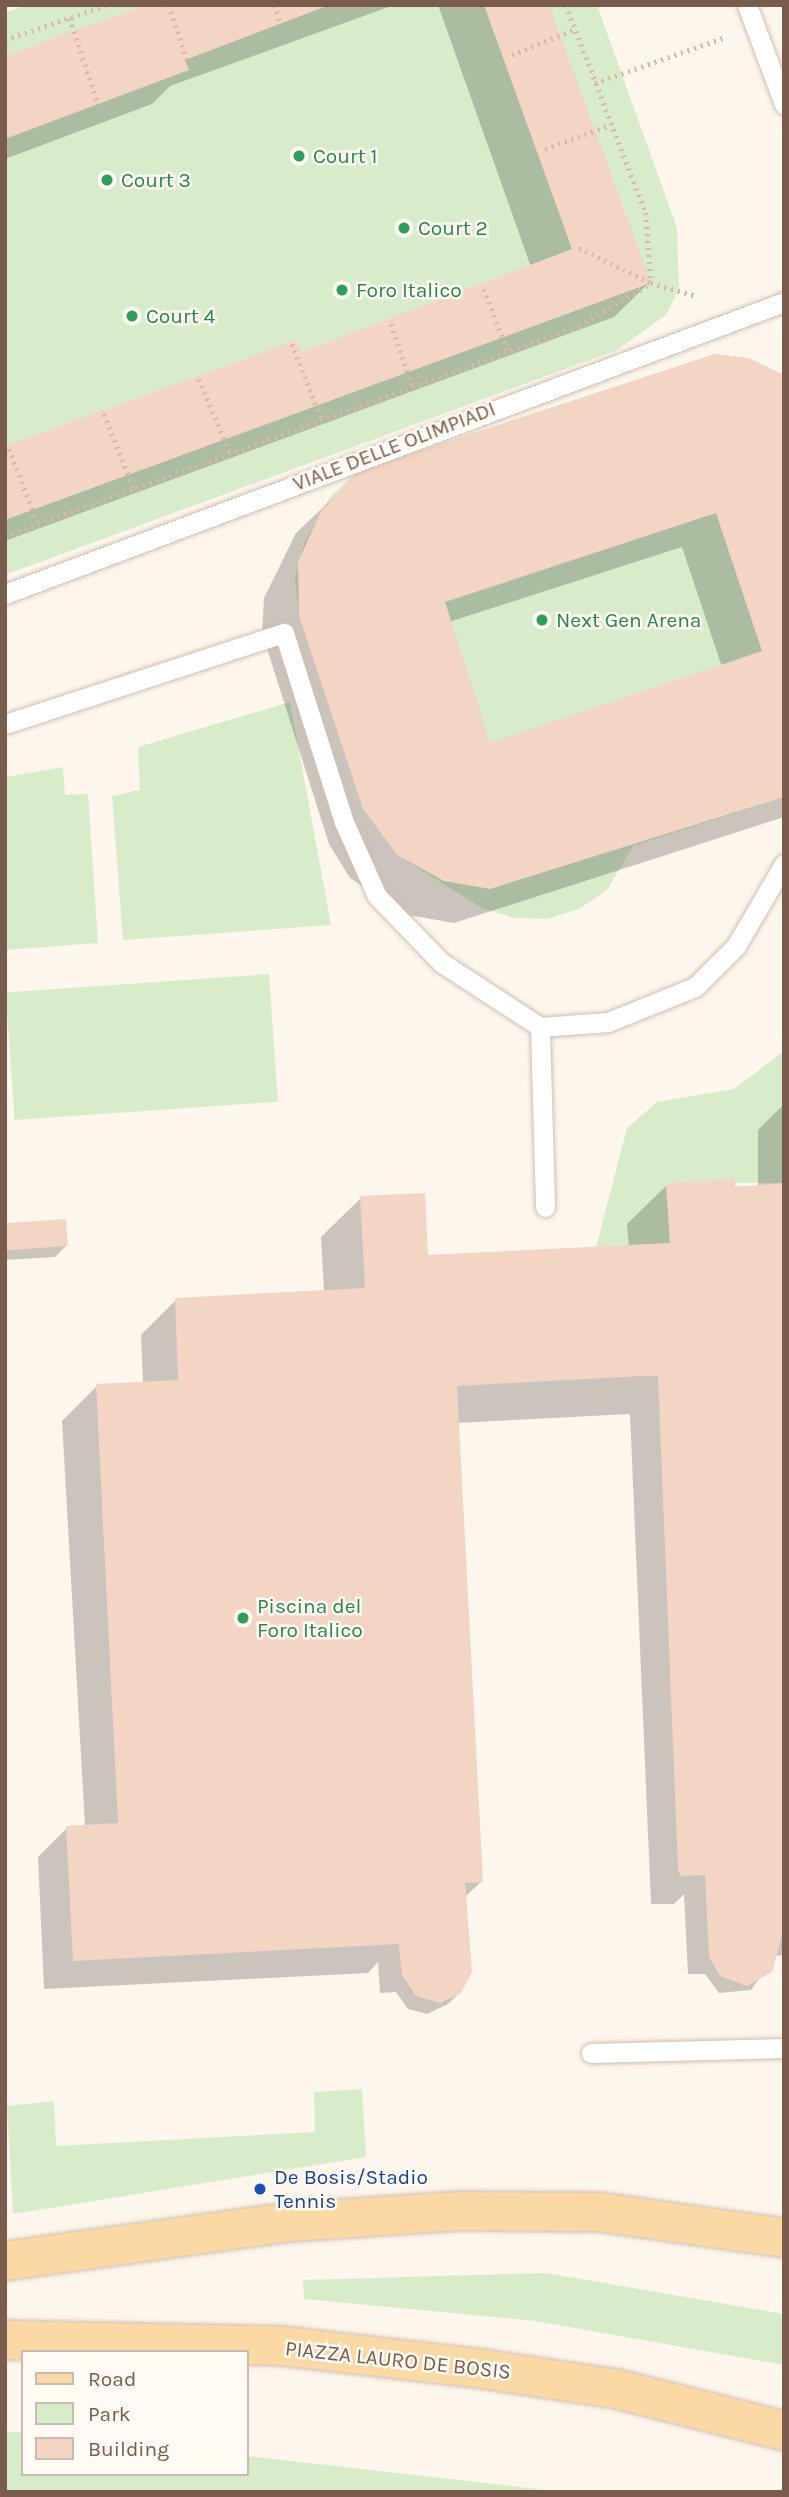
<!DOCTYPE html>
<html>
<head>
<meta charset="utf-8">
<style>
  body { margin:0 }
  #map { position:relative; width:789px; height:2497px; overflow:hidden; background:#fdf6ec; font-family:Karla,sans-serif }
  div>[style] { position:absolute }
  .green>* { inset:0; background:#d8ecc9; transform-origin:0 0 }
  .shadow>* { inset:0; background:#0003 }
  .building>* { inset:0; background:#f3d5c3; transform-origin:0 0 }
  .path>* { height:4.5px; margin-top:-2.25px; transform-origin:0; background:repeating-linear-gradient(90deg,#d9b8a5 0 2px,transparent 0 7px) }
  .roads { filter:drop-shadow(0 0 2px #d1beb0) drop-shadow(0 0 2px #d1beb0) }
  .lane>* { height:19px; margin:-9.5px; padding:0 9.5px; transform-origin:9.5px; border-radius:9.5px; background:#fff }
  .primary>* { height:38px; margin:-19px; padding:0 19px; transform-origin:19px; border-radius:19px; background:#fbd9a5 }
  .dots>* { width:19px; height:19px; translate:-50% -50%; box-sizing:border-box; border:4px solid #fffaf3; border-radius:50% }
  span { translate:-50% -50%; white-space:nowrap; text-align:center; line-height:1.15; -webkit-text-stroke:5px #fffaf3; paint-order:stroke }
  .leisure-label { font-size:21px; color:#27864d }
  .left { translate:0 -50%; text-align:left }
  .street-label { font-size:21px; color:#7a5c4d }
  .transit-label { font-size:21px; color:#164399 }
  .frame { position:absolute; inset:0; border:7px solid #7a5c4d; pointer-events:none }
  .legend { position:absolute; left:21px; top:2350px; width:228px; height:126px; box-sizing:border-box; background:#fffaf3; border:2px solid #cabbb1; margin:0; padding:9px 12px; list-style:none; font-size:21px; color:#7a5c4d }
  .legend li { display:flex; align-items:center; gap:14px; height:35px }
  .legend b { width:35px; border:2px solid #cabbb1 }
</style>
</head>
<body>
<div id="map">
  <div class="green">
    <div style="clip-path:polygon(26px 5px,597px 5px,677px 228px,679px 289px,666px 315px,617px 350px,5px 575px,5px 13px)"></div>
    <div style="clip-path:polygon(715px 354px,748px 358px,784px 375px,784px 797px,633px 846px,607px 890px,579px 909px,547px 919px,514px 918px,482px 908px,397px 855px,363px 809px,299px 616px,295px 579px,304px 544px,330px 497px,358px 471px)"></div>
    <div style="clip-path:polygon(290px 702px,331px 925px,123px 940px,112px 796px,140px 790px,138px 747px)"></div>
    <div style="clip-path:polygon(63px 767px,65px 795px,88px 794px,98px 943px,5px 950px,5px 777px)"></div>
    <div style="left:269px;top:974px;width:128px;height:264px;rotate:86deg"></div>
    <div style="clip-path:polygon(784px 1051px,784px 1183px,666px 1183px,670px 1243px,596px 1247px,627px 1128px,657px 1102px,734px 1089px)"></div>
    <div style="clip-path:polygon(362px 2089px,366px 2157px,13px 2214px,7px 2106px,54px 2101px,56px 2146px,315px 2132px,314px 2092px)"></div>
    <div style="clip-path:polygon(546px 2273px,784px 2314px,784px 2365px,535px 2321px,304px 2299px,303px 2280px)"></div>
    <div style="clip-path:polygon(5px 2431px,23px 2433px,23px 2474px,247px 2474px,247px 2456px,564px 2492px,5px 2492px)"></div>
  </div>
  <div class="shadow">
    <div style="clip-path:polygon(149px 5px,394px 5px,170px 86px,152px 104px,5px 159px,5px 58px)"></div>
    <div style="clip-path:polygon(438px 5px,547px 5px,649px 283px,614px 317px,5px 541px,5px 449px,301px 354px,531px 267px)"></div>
    <div style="clip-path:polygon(evenodd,784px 379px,784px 817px,454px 923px,409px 915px,350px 878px,329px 844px,262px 633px,264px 598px,296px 533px,359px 473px,784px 379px,682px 547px,722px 667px,489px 745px,449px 622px,682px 547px)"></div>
    <div style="clip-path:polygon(784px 1104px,784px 1955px,775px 1956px,751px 1990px,719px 1993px,705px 1974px,688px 1974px,684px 1894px,674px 1904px,651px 1904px,630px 1414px,457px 1423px,482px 1881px,465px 1897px,460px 1992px,448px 2004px,427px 2014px,408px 2009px,396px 1992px,380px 1993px,378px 1962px,368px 1973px,44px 1989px,38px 1857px,67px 1828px,85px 1826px,62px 1421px,97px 1386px,143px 1383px,141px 1335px,176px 1300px,324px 1292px,321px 1237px,361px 1198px,426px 1257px,629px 1247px,627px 1224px,667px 1185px,758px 1187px,758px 1130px)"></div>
    <div style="clip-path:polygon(5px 1224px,66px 1246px,55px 1257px,5px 1260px)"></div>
  </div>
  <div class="building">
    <div style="clip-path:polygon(146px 5px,327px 6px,185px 60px,189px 70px,5px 139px,5px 56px)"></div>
    <div style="clip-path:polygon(484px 5px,549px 5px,651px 283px,5px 520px,5px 446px,297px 340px,302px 352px,572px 249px)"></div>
    <div style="clip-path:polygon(evenodd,715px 354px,748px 358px,784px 375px,784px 797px,490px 889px,444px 881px,397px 855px,363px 809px,299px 616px,298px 562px,321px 511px,358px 471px,715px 354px,716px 513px,762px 651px,490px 743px,445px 602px,716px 513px)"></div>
    <div style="clip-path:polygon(735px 1179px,735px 1187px,784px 1183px,784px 1928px,772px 1972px,747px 1986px,720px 1976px,709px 1957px,705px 1875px,680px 1876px,678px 1868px,658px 1376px,641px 1376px,457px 1386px,483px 1882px,465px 1883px,472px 1972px,461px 1993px,440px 2003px,416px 1996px,402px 1975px,399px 1944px,73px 1961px,66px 1826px,118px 1823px,96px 1384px,178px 1380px,175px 1298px,365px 1288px,360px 1196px,425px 1193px,428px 1255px,670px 1243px,666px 1183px)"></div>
    <div style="left:66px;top:1219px;width:27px;height:61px;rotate:86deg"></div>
  </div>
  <div class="path">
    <div style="left:169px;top:5px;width:57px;rotate:71.6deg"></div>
    <div style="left:274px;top:5px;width:19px;rotate:69deg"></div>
    <div style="left:566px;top:5px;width:223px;rotate:69deg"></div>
    <div style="left:646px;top:213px;width:70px;rotate:85.9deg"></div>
    <div style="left:70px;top:18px;width:90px;rotate:72deg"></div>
    <div style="left:5px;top:40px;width:108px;rotate:-18.9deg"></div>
    <div style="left:512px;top:55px;width:68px;rotate:-22.4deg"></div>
    <div style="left:595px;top:83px;width:136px;rotate:-19.4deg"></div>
    <div style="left:545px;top:149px;width:69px;rotate:-20.3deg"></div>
    <div style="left:579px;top:248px;width:80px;rotate:25.9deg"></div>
    <div style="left:651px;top:283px;width:48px;rotate:15.8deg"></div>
    <div style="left:484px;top:289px;width:67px;rotate:69.1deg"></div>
    <div style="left:391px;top:324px;width:68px;rotate:71deg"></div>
    <div style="left:292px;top:344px;width:82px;rotate:68.5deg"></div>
    <div style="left:199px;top:379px;width:83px;rotate:67.4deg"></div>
    <div style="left:104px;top:414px;width:81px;rotate:68.2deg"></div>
    <div style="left:9px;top:449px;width:79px;rotate:68.6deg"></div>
    <div style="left:5px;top:536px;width:611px;rotate:-20.1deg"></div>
    <div style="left:579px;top:326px;width:84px;rotate:-30.8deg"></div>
  </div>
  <div class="roads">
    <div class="lane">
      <div style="left:747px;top:5px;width:106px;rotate:69.5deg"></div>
      <div style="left:5px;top:594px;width:832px;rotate:-20.55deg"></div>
      <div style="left:5px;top:724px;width:293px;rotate:-18.1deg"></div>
      <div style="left:284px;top:633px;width:198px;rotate:72.4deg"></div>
      <div style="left:344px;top:822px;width:81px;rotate:66deg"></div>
      <div style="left:377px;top:896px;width:93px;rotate:45.9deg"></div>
      <div style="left:442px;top:963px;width:117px;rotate:33.1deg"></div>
      <div style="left:540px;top:1027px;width:68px;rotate:-4.2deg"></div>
      <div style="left:608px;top:1022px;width:94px;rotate:-21.9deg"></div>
      <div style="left:695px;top:987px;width:58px;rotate:-45deg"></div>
      <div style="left:736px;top:946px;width:95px;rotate:-59.7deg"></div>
      <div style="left:540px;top:1027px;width:180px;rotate:88.4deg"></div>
      <div style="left:591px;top:2053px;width:193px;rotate:-1.5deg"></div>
    </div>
    <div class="primary">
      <div style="left:5px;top:2261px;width:288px;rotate:-7.8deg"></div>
      <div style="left:290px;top:2222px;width:172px;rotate:-3.7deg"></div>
      <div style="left:462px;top:2211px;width:137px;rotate:0.4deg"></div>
      <div style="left:599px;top:2212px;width:187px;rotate:8deg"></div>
      <div style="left:5px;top:2340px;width:277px;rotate:1.2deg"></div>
      <div style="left:282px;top:2346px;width:202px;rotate:6.5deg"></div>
      <div style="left:483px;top:2369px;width:135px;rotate:8.5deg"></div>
      <div style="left:617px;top:2389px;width:172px;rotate:14.1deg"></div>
    </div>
  </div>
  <div class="dots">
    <div style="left:299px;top:156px;background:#2e9e5b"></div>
    <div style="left:107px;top:180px;background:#2e9e5b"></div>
    <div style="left:404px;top:228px;background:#2e9e5b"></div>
    <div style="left:342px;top:290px;background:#2e9e5b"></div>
    <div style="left:132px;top:316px;background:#2e9e5b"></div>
    <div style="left:542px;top:620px;background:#2e9e5b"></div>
    <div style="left:243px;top:1618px;background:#2e9e5b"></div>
    <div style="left:260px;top:2189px;background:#1a4fb4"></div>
  </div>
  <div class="leisure-label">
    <span class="left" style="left:313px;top:156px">Court 1</span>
    <span class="left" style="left:121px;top:180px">Court 3</span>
    <span class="left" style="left:418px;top:228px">Court 2</span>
    <span class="left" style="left:356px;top:290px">Foro Italico</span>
    <span class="left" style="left:146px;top:316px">Court 4</span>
    <span class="left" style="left:556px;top:620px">Next Gen Arena</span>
    <span class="left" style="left:257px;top:1618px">Piscina del<br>Foro Italico</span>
  </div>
  <div class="street-label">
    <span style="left:394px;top:446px;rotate:-21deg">VIALE DELLE OLIMPIADI</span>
    <span style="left:398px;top:2360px;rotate:6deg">PIAZZA LAURO DE BOSIS</span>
  </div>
  <div class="transit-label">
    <span class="left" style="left:274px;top:2189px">De Bosis/Stadio<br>Tennis</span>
  </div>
  <div class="frame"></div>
  <ul class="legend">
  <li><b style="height:9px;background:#fbd9a5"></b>Road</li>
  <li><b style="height:19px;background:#d8ecc9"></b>Park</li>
  <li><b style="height:19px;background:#f3d5c3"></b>Building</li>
  </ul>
</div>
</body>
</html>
